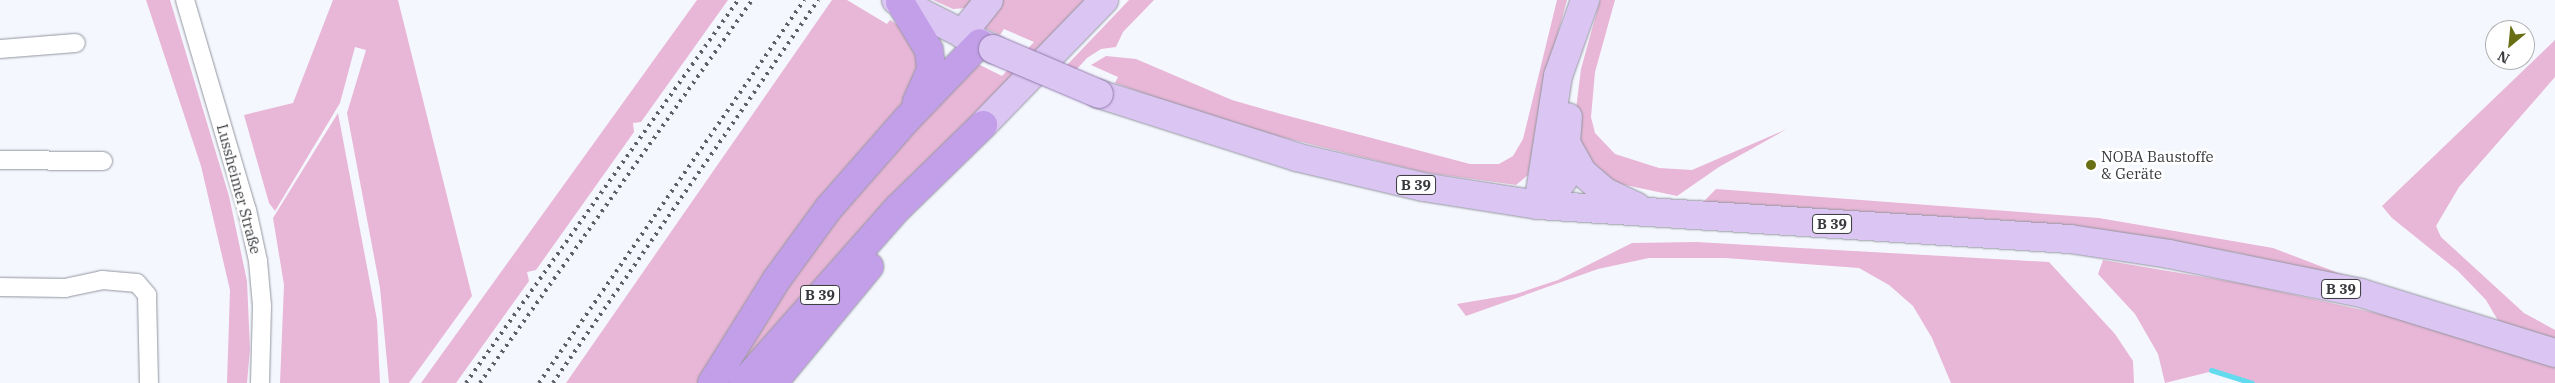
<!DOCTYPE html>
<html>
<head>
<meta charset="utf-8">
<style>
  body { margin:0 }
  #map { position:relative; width:2555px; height:383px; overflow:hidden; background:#f5f7fe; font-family:"IBM Plex Serif",serif }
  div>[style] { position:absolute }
  .green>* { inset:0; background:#e8b6d7 }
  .stream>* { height:5px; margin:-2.5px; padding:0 2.5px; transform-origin:2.5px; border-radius:2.5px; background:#63dbef }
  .roads { filter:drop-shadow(0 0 1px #92959f) drop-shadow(0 0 1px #92959f) }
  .street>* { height:18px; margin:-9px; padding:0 9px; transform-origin:9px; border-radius:9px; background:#fff }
  .primary>* { height:28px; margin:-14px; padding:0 14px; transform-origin:14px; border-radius:14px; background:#dbc5f2 }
  .highway>* { height:28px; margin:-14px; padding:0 14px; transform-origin:14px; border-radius:14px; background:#c39fe9 }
  .rail>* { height:4px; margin-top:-2px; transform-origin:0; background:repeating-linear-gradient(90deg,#5e6064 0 2.5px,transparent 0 7.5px) }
  .bridges { filter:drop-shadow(0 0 1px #927bad) drop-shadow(0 0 1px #927bad) }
  .primary-bridge>* { height:28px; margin:-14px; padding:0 14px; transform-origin:14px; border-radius:14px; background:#dbc5f2 }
  .dots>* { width:14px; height:14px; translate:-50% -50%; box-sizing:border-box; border:2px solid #fff; border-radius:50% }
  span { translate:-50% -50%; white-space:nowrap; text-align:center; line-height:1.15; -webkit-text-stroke:5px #fff; paint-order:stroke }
  .shield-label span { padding:1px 4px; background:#fff; border:1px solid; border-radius:4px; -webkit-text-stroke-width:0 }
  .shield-label { font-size:14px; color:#37393d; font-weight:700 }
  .poi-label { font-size:15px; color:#37393d }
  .left { translate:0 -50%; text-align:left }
  .street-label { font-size:15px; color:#37393d }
  .north { position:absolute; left:2485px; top:20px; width:50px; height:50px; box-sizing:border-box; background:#fff; border:1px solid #afb0b1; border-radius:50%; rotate:208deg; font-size:14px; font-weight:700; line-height:20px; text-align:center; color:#37393d }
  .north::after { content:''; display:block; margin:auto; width:18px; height:22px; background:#676e14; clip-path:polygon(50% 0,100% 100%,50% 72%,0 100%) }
</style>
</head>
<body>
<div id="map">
  <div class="green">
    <div style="clip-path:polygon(146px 0,170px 0,229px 196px,247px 281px,250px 349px,247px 383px,227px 383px,230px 290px,201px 166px)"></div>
    <div style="clip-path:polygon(333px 0,398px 0,472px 296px,409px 383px,389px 383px,380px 288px,347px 113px,366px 50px,355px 47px,340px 103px,275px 211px,269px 203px,244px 115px,293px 103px)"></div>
    <div style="clip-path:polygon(697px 0,728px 0,641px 122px,633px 123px,634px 132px,536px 270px,527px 272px,529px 281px,456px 383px,421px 383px)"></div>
    <div style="clip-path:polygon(832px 0,847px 0,887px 24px,890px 20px,911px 33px,922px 80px,704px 383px,566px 383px)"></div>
    <div style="clip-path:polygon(933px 0,980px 0,966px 8px,953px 9px)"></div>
    <div style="clip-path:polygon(999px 0,1085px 0,736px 383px,721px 383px,738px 354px,872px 171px,978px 64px,1002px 76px,1034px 42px,1004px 29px,1000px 35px,983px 27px)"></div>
    <div style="clip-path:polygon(1129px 0,1154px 0,1123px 32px,1116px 47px,1101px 49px,1087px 58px,1076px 70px,1066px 66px)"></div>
    <div style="clip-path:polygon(1557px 0,1567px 0,1544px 84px,1528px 175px,1516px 185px,1423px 172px,1228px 124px,1115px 83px,1118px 77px,1091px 65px,1106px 56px,1136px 59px,1232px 100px,1281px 114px,1470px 164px,1499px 164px,1513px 156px,1523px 139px)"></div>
    <div style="clip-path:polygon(1600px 0,1615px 0,1595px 72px,1591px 117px,1595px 133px,1615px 154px,1659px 168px,1692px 170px,1787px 129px,1719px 167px,1677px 196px,1616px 183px,1595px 173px,1576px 133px,1576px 109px,1581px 69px)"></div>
    <div style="clip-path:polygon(2555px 40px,2555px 77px,2459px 187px,2436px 226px,2441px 237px,2524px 313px,2555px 330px,2555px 341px,2500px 324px,2486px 300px,2458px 271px,2392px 218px,2382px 206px)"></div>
    <div style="clip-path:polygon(338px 113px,377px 320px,380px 383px,280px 383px,284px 285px,273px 218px)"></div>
    <div style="clip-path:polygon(1716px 189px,2099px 218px,2273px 248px,2375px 287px,2238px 253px,2103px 230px,2012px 221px,1702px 203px)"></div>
    <div style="clip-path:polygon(1696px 242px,2049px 262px,2115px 334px,2133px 361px,2134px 383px,1951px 383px,1932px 338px,1913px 306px,1889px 285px,1859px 268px,1725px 258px,1649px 258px,1598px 269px,1466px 316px,1457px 304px,1516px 294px,1558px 280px,1632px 243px)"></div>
    <div style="clip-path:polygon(2103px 260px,2245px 284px,2430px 325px,2555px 366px,2555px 383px,2246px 383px,2209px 372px,2165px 383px,2158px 354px,2135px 314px,2098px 274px)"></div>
  </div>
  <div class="stream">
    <div style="left:2211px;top:370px;width:43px;rotate:17.6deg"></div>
  </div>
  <div class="roads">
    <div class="street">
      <div style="left:185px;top:0;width:219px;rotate:73.6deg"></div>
      <div style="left:247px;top:210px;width:52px;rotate:77.8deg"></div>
      <div style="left:258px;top:261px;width:45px;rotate:84.9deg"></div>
      <div style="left:262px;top:306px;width:77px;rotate:91.5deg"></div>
      <div style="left:0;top:49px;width:76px;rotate:-4.5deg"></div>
      <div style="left:0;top:160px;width:103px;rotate:0.6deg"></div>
      <div style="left:0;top:287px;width:65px;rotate:0.9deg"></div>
      <div style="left:65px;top:288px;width:38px;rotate:-12deg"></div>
      <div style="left:102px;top:280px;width:35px;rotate:5deg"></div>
      <div style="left:137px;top:283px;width:16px;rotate:50deg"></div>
      <div style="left:147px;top:295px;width:88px;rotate:88.7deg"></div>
    </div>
    <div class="primary">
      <div style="left:896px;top:0;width:109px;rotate:26.8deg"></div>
      <div style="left:962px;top:34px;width:43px;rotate:-51.5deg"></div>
      <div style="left:1099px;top:94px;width:207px;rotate:17.7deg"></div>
      <div style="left:1296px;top:157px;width:130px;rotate:13.3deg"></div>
      <div style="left:1423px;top:187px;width:116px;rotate:8.9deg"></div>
      <div style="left:1538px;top:205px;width:533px;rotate:3.66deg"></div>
      <div style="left:2070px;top:239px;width:100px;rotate:8.6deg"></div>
      <div style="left:2169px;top:254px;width:196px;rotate:11.5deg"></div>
      <div style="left:2361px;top:293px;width:203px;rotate:17.2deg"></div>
      <div style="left:983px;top:125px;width:174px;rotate:-45.9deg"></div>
      <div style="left:1566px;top:143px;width:33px;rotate:61deg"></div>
      <div style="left:1582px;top:172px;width:30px;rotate:41deg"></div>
      <div style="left:1605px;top:192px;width:35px;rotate:25deg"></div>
      <div style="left:1538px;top:205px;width:131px;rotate:-81.2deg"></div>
      <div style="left:1558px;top:76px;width:81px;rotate:-70.4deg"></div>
      <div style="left:1538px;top:205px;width:16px;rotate:-35deg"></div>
      <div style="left:1551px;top:196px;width:20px;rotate:-53deg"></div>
      <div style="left:1563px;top:180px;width:63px;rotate:-85.5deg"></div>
    </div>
    <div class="highway">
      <div style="left:900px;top:2px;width:56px;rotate:58.9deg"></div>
      <div style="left:929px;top:50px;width:20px;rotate:84deg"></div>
      <div style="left:931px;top:70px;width:35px;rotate:114deg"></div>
      <div style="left:712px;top:383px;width:123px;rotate:-58deg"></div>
      <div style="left:777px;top:279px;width:87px;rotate:-53.9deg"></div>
      <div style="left:828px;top:209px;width:120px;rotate:-48.7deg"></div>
      <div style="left:907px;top:119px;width:105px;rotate:-46.2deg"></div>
      <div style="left:743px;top:383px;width:234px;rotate:-48.5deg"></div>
      <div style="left:898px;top:208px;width:119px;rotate:-44.3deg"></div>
      <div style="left:773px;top:383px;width:151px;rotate:-50.4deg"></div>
    </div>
  </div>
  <div class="rail">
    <div style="left:466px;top:383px;width:470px;rotate:-54.6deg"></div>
    <div style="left:480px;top:383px;width:470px;rotate:-54.6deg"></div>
    <div style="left:539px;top:383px;width:466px;rotate:-55.3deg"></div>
    <div style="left:553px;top:383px;width:466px;rotate:-55.3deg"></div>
  </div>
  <div class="bridges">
    <div class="primary-bridge">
      <div style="left:993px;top:49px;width:115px;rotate:23deg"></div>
    </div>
  </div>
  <div class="dots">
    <div style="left:2091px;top:165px;background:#676e14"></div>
  </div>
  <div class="shield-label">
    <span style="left:1416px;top:185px">B 39</span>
    <span style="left:1832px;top:224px">B 39</span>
    <span style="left:2341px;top:289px">B 39</span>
    <span style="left:820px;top:295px">B 39</span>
  </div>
  <div class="poi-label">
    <span class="left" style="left:2101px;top:165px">NOBA Baustoffe<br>&amp; Geräte</span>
  </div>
  <div class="street-label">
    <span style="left:239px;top:189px;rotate:75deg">Lussheimer Straße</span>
  </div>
  <div class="north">N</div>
</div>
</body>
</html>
